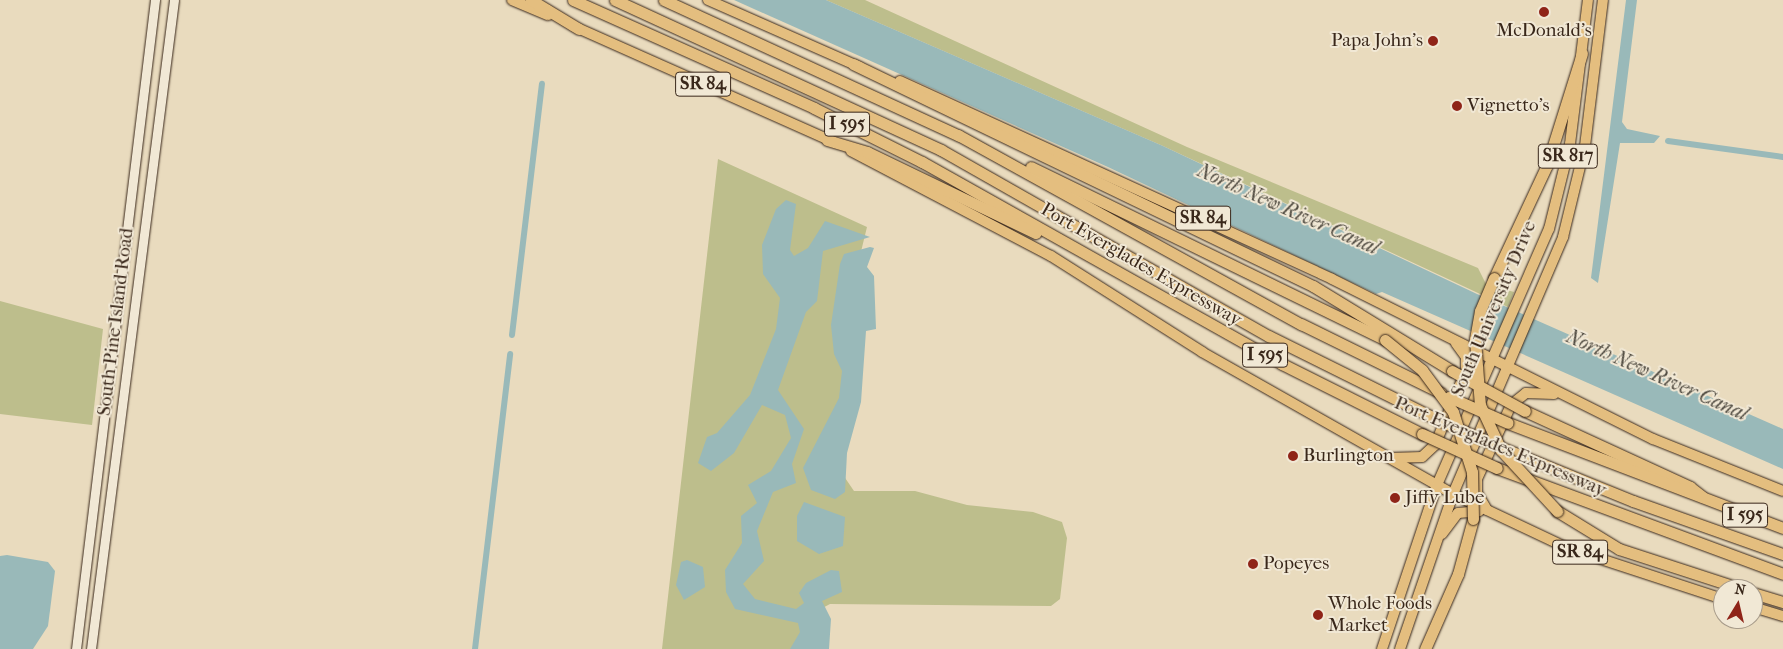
<!DOCTYPE html>
<html>
<head>
<meta charset="utf-8">
<style>
  body { margin:0 }
  #map { position:relative; width:1783px; height:649px; overflow:hidden; background:#e9dbbe; font-family:"IM FELL French Canon",serif }
  div>[style] { position:absolute }
  .green>* { inset:0; background:#bdbe8c }
  .water>* { inset:0; background:#99b9b9 }
  .canal>* { height:6px; margin:-3px; padding:0 3px; transform-origin:3px; border-radius:3px; background:#99b9b9 }
  .roads { filter:drop-shadow(0 0 1px #39271a) drop-shadow(0 0 1px #39271a) }
  .secondary>* { height:9px; margin:-4.5px; padding:0 4.5px; transform-origin:4.5px; border-radius:4.5px; background:#f1e8d5 }
  .primary>* { height:10px; margin:-5px; padding:0 5px; transform-origin:5px; border-radius:5px; background:#e4be7f }
  .highway>* { height:11px; margin:-5.5px; padding:0 5.5px; transform-origin:5.5px; border-radius:5.5px; background:#e4be7f }
  .bridges { filter:drop-shadow(0 0 1px #39271a) drop-shadow(0 0 1px #39271a) }
  .highway-bridge>* { height:11px; margin:-5.5px; padding:0 5.5px; transform-origin:5.5px; border-radius:5.5px; background:#e4be7f }
  .dots>* { width:14px; height:14px; translate:-50% -50%; box-sizing:border-box; border:2px solid #f1e8d5; border-radius:50% }
  span { translate:-50% -50%; white-space:nowrap; text-align:center; line-height:1.15; -webkit-text-stroke:4px #f1e8d5; paint-order:stroke }
  .shield-label span { padding:1px 4px; background:#f1e8d5; border:1px solid; border-radius:4px; -webkit-text-stroke-width:0 }
  .shield-label { font-size:18px; color:#39271a; font-weight:700 }
  .poi-label { font-size:19px; color:#39271a }
  .right { translate:-100% -50%; text-align:right }
  .left { translate:0 -50%; text-align:left }
  .street-label { font-size:19px; color:#39271a }
  .water-label { font-size:20px; color:#514c42; font-style:italic }
  .north { position:absolute; left:1713px; top:579px; width:50px; height:50px; box-sizing:border-box; background:#f1e8d5; border:1px solid #a79b8a; border-radius:50%; rotate:9deg; font-size:14px; font-weight:700; line-height:20px; text-align:center; color:#39271a }
  .north::after { content:''; display:block; margin:auto; width:18px; height:22px; background:#8f2418; clip-path:polygon(50% 0,100% 100%,50% 72%,0 100%) }
</style>
</head>
<body>
<div id="map">
  <div class="green">
    <div style="clip-path:polygon(826px 0,865px 0,1187px 147px,1478px 268px,1486px 284px,1514px 292px,1508px 307px,1163px 146px)"></div>
    <div style="clip-path:polygon(718px 159px,867px 227px,858px 264px,839px 469px,854px 491px,915px 491px,967px 505px,1033px 512px,1062px 522px,1067px 538px,1060px 599px,1051px 606px,830px 604px,815px 612px,811px 649px,662px 649px)"></div>
    <div style="clip-path:polygon(0 301px,103px 329px,92px 425px,0 414px)"></div>
  </div>
  <div class="water">
    <div style="clip-path:polygon(734px 0,826px 0,1163px 146px,1477px 294px,1783px 429px,1783px 469px,1382px 292px,1376px 294px,1108px 167px)"></div>
    <div style="clip-path:polygon(1626px 0,1637px 0,1622px 122px,1627px 129px,1660px 136px,1654px 143px,1620px 143px,1598px 283px,1591px 278px)"></div>
    <div style="clip-path:polygon(786px 200px,796px 204px,790px 250px,794px 256px,808px 248px,825px 221px,870px 237px,823px 251px,817px 301px,806px 312px,778px 390px,804px 429px,792px 464px,796px 483px,773px 492px,757px 531px,764px 561px,743px 584px,755px 599px,796px 609px,804px 603px,799px 593px,806px 583px,831px 570px,839px 571px,842px 592px,822px 601px,831px 619px,829px 649px,790px 649px,800px 632px,798px 623px,735px 609px,726px 592px,725px 570px,742px 543px,741px 516px,757px 503px,748px 485px,771px 471px,791px 438px,785px 415px,762px 405px,734px 453px,711px 471px,698px 463px,707px 437px,717px 433px,750px 395px,776px 329px,780px 298px,763px 274px,762px 245px,776px 209px)"></div>
    <div style="clip-path:polygon(870px 247px,874px 248px,867px 267px,874px 276px,876px 329px,866px 331px,861px 402px,847px 453px,845px 492px,835px 499px,811px 490px,803px 468px,839px 398px,842px 371px,834px 354px,831px 325px,840px 264px,844px 254px)"></div>
    <div style="clip-path:polygon(804px 502px,845px 517px,843px 546px,819px 554px,797px 541px,797px 516px)"></div>
    <div style="clip-path:polygon(7px 555px,48px 562px,55px 571px,48px 626px,33px 649px,0 649px,0 556px)"></div>
    <div style="clip-path:polygon(687px 560px,703px 567px,705px 587px,684px 600px,676px 585px,681px 562px)"></div>
  </div>
  <div class="canal">
    <div style="left:1668px;top:141px;width:116px;rotate:7.9deg"></div>
    <div style="left:512px;top:335px;width:253px;rotate:-83.2deg"></div>
    <div style="left:475px;top:649px;width:297px;rotate:-83.2deg"></div>
  </div>
  <div class="roads">
    <div class="secondary">
      <div style="left:76px;top:649px;width:654px;rotate:-83.06deg"></div>
      <div style="left:91px;top:649px;width:654px;rotate:-82.71deg"></div>
    </div>
    <div class="primary">
      <div style="left:512px;top:0;width:39px;rotate:23deg"></div>
      <div style="left:708px;top:0;width:166px;rotate:23.8deg"></div>
      <div style="left:573px;top:26px;width:285px;rotate:24deg"></div>
      <div style="left:900px;top:81px;width:475px;rotate:24.6deg"></div>
      <div style="left:1332px;top:279px;width:359px;rotate:26.5deg"></div>
      <div style="left:1653px;top:439px;width:140px;rotate:21.8deg"></div>
      <div style="left:851px;top:151px;width:226px;rotate:27.7deg"></div>
      <div style="left:1051px;top:256px;width:179px;rotate:32.4deg"></div>
      <div style="left:1202px;top:352px;width:288px;rotate:29.5deg"></div>
      <div style="left:1453px;top:494px;width:126px;rotate:25.3deg"></div>
      <div style="left:1567px;top:548px;width:164px;rotate:18.1deg"></div>
      <div style="left:1391px;top:458px;width:31px;rotate:-2deg"></div>
      <div style="left:1422px;top:457px;width:18px;rotate:-43deg"></div>
      <div style="left:1435px;top:445px;width:81px;rotate:-67.5deg"></div>
      <div style="left:1466px;top:370px;width:13px;rotate:-90deg"></div>
      <div style="left:1466px;top:357px;width:17px;rotate:-126deg"></div>
      <div style="left:1487px;top:510px;width:20px;rotate:-120deg"></div>
      <div style="left:1477px;top:493px;width:14px;rotate:-90deg"></div>
      <div style="left:1477px;top:479px;width:81px;rotate:-65.3deg"></div>
      <div style="left:1511px;top:405px;width:19px;rotate:-39deg"></div>
      <div style="left:1526px;top:393px;width:28px;rotate:2deg"></div>
      <div style="left:1442px;top:534px;width:26px;rotate:-53deg"></div>
      <div style="left:1458px;top:513px;width:21px;rotate:-5deg"></div>
      <div style="left:1753px;top:607px;width:31px;rotate:17deg"></div>
      <div style="left:1382px;top:649px;width:173px;rotate:-71.5deg"></div>
      <div style="left:1437px;top:485px;width:279px;rotate:-66.4deg"></div>
      <div style="left:1549px;top:229px;width:88px;rotate:-76.1deg"></div>
      <div style="left:1570px;top:144px;width:145px;rotate:-82.9deg"></div>
      <div style="left:1400px;top:649px;width:164px;rotate:-71.1deg"></div>
      <div style="left:1453px;top:494px;width:280px;rotate:-66.8deg"></div>
      <div style="left:1563px;top:237px;width:94px;rotate:-76.4deg"></div>
      <div style="left:1585px;top:146px;width:147px;rotate:-83deg"></div>
    </div>
    <div class="highway">
      <div style="left:531px;top:0;width:56px;rotate:31.1deg"></div>
      <div style="left:573px;top:0;width:264px;rotate:24.1deg"></div>
      <div style="left:814px;top:108px;width:121px;rotate:26.6deg"></div>
      <div style="left:922px;top:162px;width:413px;rotate:29.3deg"></div>
      <div style="left:1282px;top:364px;width:157px;rotate:26.6deg"></div>
      <div style="left:615px;top:0;width:359px;rotate:24.7deg"></div>
      <div style="left:941px;top:150px;width:377px;rotate:29.6deg"></div>
      <div style="left:1269px;top:336px;width:189px;rotate:26.4deg"></div>
      <div style="left:664px;top:0;width:324px;rotate:24.7deg"></div>
      <div style="left:958px;top:135px;width:392px;rotate:28.9deg"></div>
      <div style="left:1301px;top:324px;width:156px;rotate:26.2deg"></div>
      <div style="left:853px;top:64px;width:511px;rotate:25.76deg"></div>
      <div style="left:1313px;top:286px;width:163px;rotate:31.4deg"></div>
      <div style="left:827px;top:140px;width:42px;rotate:16.7deg"></div>
      <div style="left:867px;top:152px;width:187px;rotate:25.7deg"></div>
      <div style="left:1031px;top:167px;width:394px;rotate:26deg"></div>
      <div style="left:1494px;top:278px;width:125px;rotate:-64.9deg"></div>
      <div style="left:1547px;top:165px;width:117px;rotate:-72.6deg"></div>
      <div style="left:1525px;top:411px;width:182px;rotate:24.7deg"></div>
      <div style="left:1690px;top:487px;width:16px;rotate:38deg"></div>
      <div style="left:1508px;top:423px;width:294px;rotate:20.9deg"></div>
      <div style="left:1498px;top:446px;width:146px;rotate:22.2deg"></div>
      <div style="left:1633px;top:501px;width:159px;rotate:19.5deg"></div>
      <div style="left:1497px;top:468px;width:305px;rotate:20.3deg"></div>
      <div style="left:1557px;top:511px;width:73px;rotate:31.5deg"></div>
      <div style="left:1619px;top:549px;width:129px;rotate:18deg"></div>
      <div style="left:1753px;top:593px;width:31px;rotate:17deg"></div>
      <div style="left:1425px;top:649px;width:82px;rotate:-66.3deg"></div>
      <div style="left:1458px;top:574px;width:57px;rotate:-74.7deg"></div>
    </div>
  </div>
  <div class="bridges">
    <div class="highway-bridge">
      <div style="left:1494px;top:278px;width:36px;rotate:113deg"></div>
      <div style="left:1480px;top:311px;width:28px;rotate:100deg"></div>
      <div style="left:1475px;top:339px;width:66px;rotate:85.7deg"></div>
      <div style="left:1480px;top:405px;width:50px;rotate:65deg"></div>
      <div style="left:1501px;top:450px;width:83px;rotate:47.4deg"></div>
      <div style="left:1385px;top:340px;width:48px;rotate:39deg"></div>
      <div style="left:1422px;top:370px;width:52px;rotate:53.6deg"></div>
      <div style="left:1453px;top:412px;width:63px;rotate:72.4deg"></div>
      <div style="left:1472px;top:472px;width:47px;rotate:88.8deg"></div>
      <div style="left:1452px;top:371px;width:83px;rotate:28.7deg"></div>
      <div style="left:1449px;top:397px;width:64px;rotate:23.8deg"></div>
      <div style="left:1438px;top:420px;width:65px;rotate:23.4deg"></div>
      <div style="left:1422px;top:434px;width:82px;rotate:24.4deg"></div>
    </div>
  </div>
  <div class="dots">
    <div style="left:1544px;top:12px;background:#8f2418"></div>
    <div style="left:1433px;top:41px;background:#8f2418"></div>
    <div style="left:1457px;top:106px;background:#8f2418"></div>
    <div style="left:1293px;top:456px;background:#8f2418"></div>
    <div style="left:1395px;top:498px;background:#8f2418"></div>
    <div style="left:1253px;top:564px;background:#8f2418"></div>
    <div style="left:1318px;top:615px;background:#8f2418"></div>
  </div>
  <div class="shield-label">
    <span style="left:703px;top:84px">SR 84</span>
    <span style="left:847px;top:124px">I 595</span>
    <span style="left:1568px;top:156px">SR 817</span>
    <span style="left:1203px;top:218px">SR 84</span>
    <span style="left:1265px;top:355px">I 595</span>
    <span style="left:1745px;top:515px">I 595</span>
    <span style="left:1580px;top:552px">SR 84</span>
  </div>
  <div class="poi-label">
    <span style="left:1544px;top:31px">McDonald's</span>
    <span class="right" style="left:1423px;top:41px">Papa John's</span>
    <span class="left" style="left:1467px;top:106px">Vignetto's</span>
    <span class="left" style="left:1303px;top:456px">Burlington</span>
    <span class="left" style="left:1405px;top:498px">Jiffy Lube</span>
    <span class="left" style="left:1263px;top:564px">Popeyes</span>
    <span class="left" style="left:1328px;top:615px">Whole Foods<br>Market</span>
  </div>
  <div class="street-label">
    <span style="left:1141px;top:265px;rotate:30deg">Port Everglades Expressway</span>
    <span style="left:1494px;top:309px;rotate:-67deg">South University Drive</span>
    <span style="left:116px;top:322px;rotate:-83deg">South Pine Island Road</span>
    <span style="left:1500px;top:447px;rotate:23deg">Port Everglades Expressway</span>
  </div>
  <div class="water-label">
    <span style="left:1288px;top:209px;rotate:24deg">North New River Canal</span>
    <span style="left:1657px;top:375px;rotate:24deg">North New River Canal</span>
  </div>
  <div class="north">N</div>
</div>
</body>
</html>
